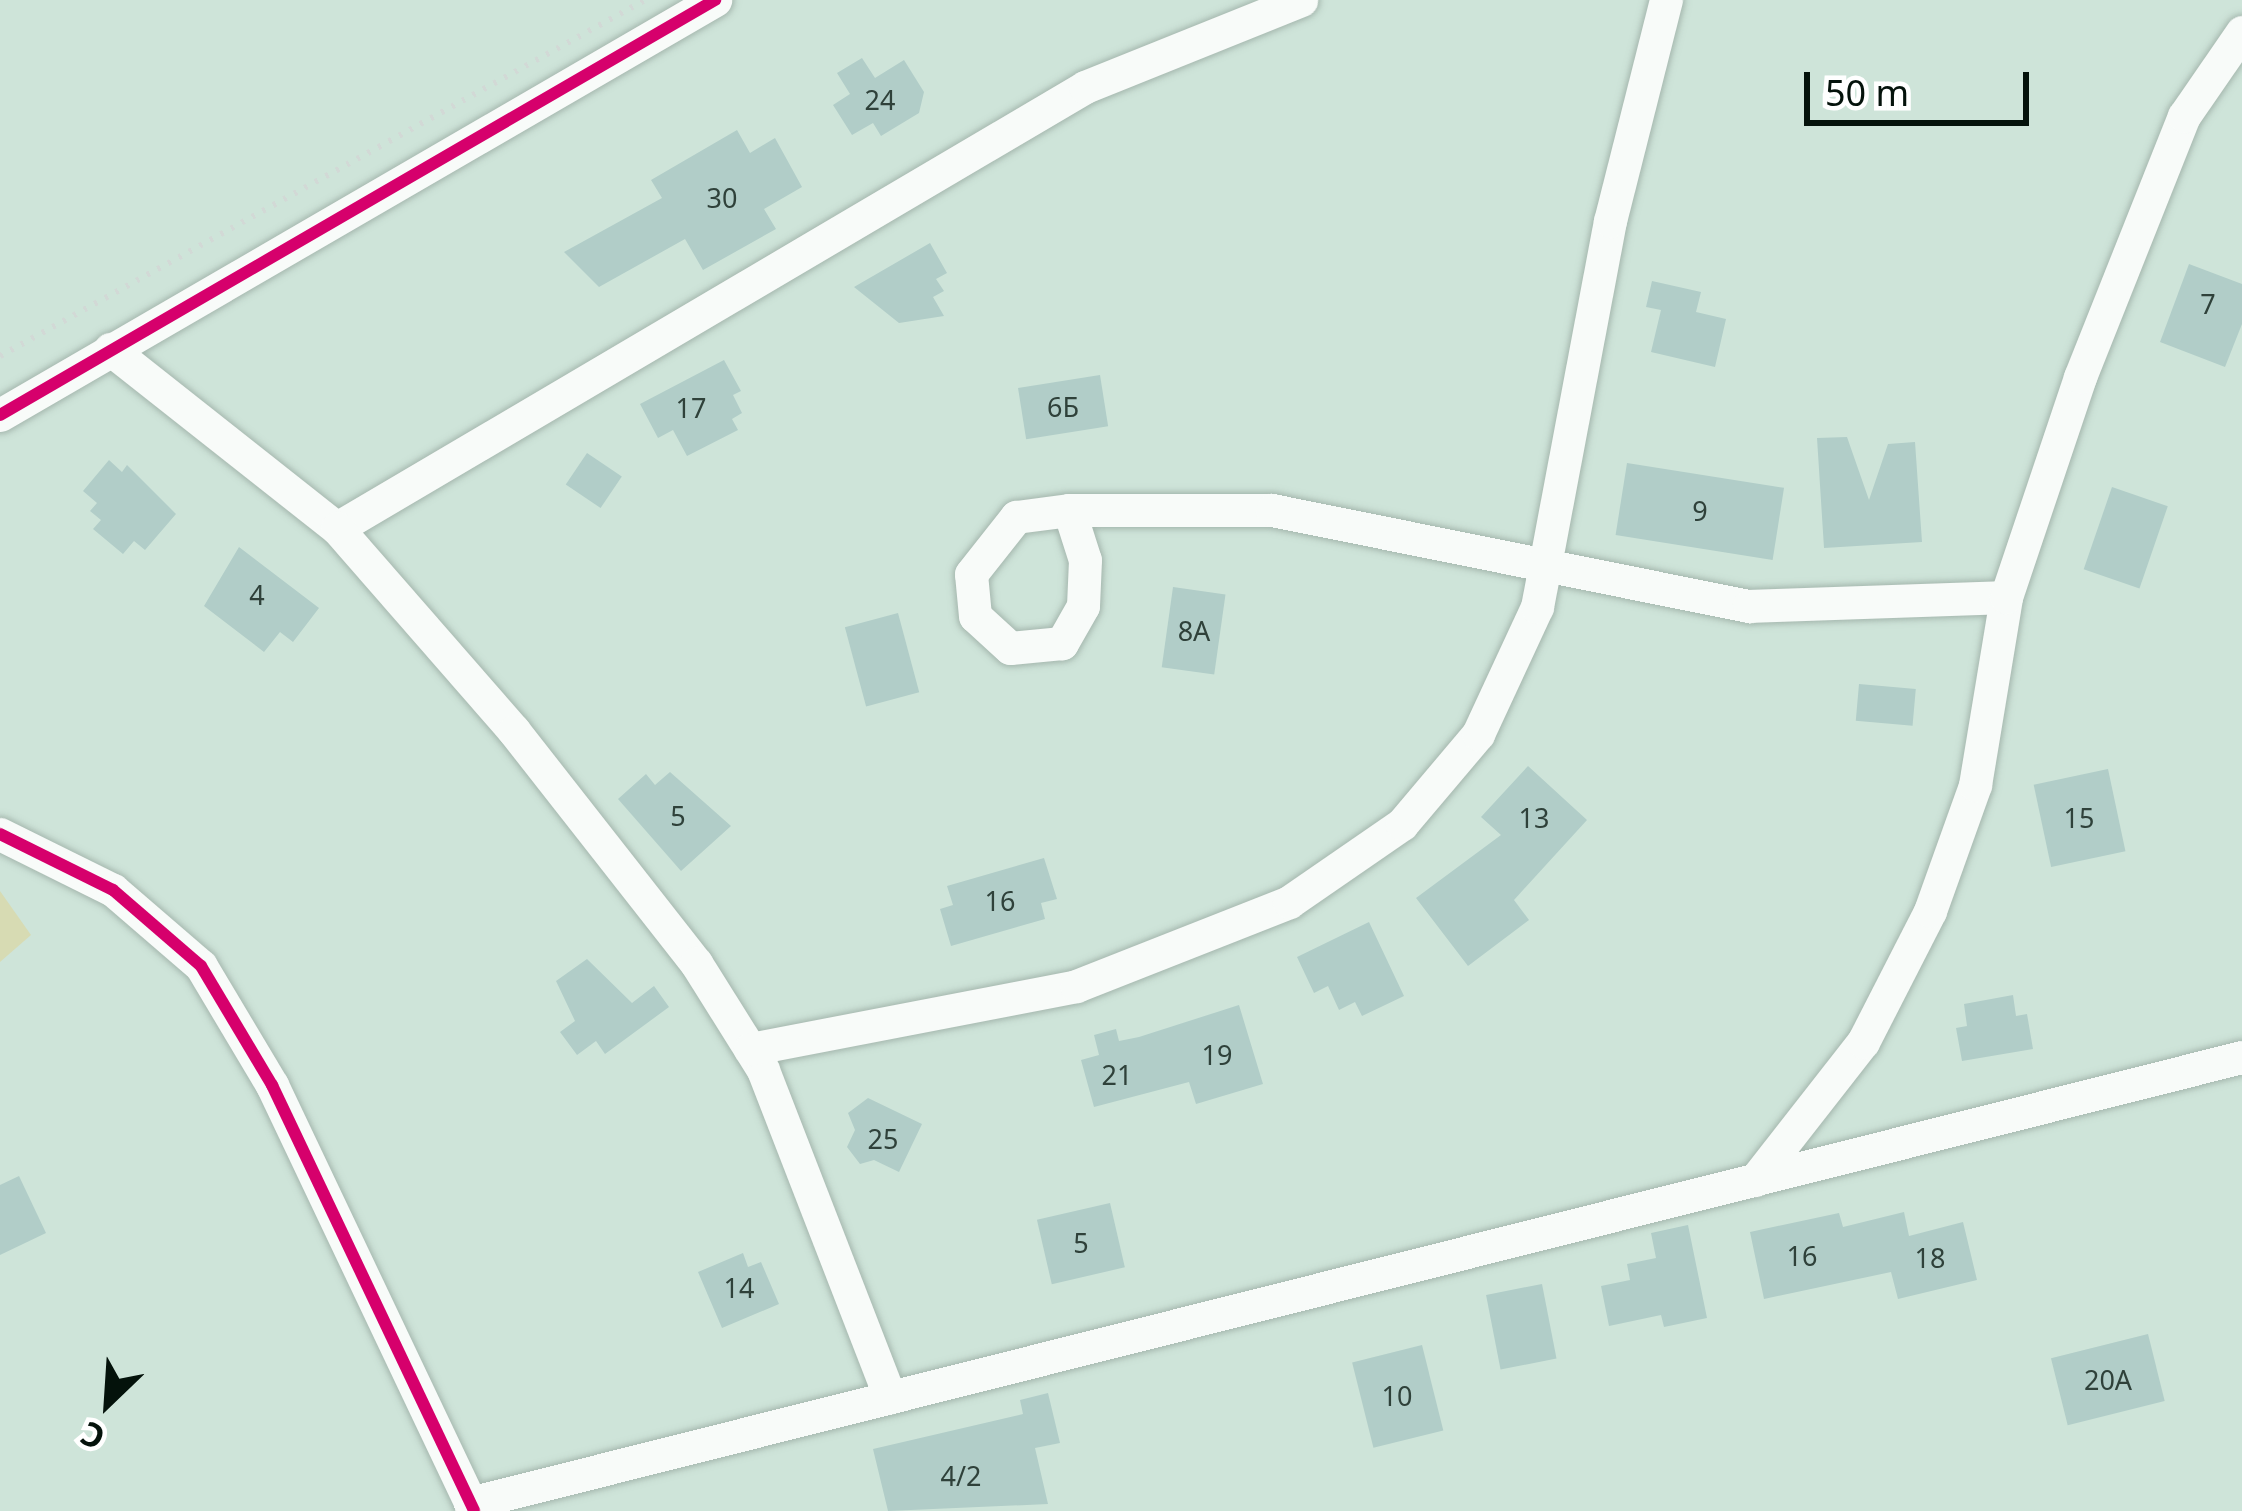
<!DOCTYPE html>
<html>
<head>
<meta charset="utf-8">
<style>
  body { margin:0 }
  #map { position:relative; width:2242px; height:1511px; overflow:hidden; background:#cee4d9; font-family:"Noto Sans",sans-serif }
  div>[style] { position:absolute }
  .green>* { inset:0; background:#d7dbb3 }
  .building>* { inset:0; background:#b1cdc8; transform-origin:0 0 }
  .path>* { height:6px; margin-top:-3px; transform-origin:0; background:repeating-linear-gradient(90deg,#d2d9d6 0 3px,transparent 0 12px) }
  .roads { filter:drop-shadow(0 0 3px #a5b7ae) drop-shadow(0 0 3px #a5b7ae) }
  .minor>* { height:33px; margin:-16.5px; padding:0 16.5px; transform-origin:16.5px; border-radius:16.5px; background:#f8fbf9 }
  .cycleway>* { height:12px; margin:-6px; padding:0 6px; transform-origin:6px; border-radius:6px; background:#d6006c }
  span { translate:-50% -50%; white-space:nowrap; text-align:center; line-height:1.15; -webkit-text-stroke:9px #fff; paint-order:stroke }
  .number-label { font-size:27px; color:#2f413a }
  .number-label span { -webkit-text-stroke-width:0 }
  .north { position:absolute; left:48px; top:1343px; width:120px; height:120px; -webkit-text-stroke:9px #fff; paint-order:stroke; rotate:205deg; font-size:33px; font-weight:700; line-height:48px; text-align:center; color:#04120b }
  .north::after { content:''; display:block; margin:auto; width:42px; height:54px; background:#04120b; clip-path:polygon(50% 0,100% 100%,50% 72%,0 100%) }
  .scale { position:absolute; left:1804px; top:72px; width:225px; height:54px; box-sizing:border-box; border:6px solid #04120b; border-top:0; padding-left:15px; font-size:36px; line-height:42px; white-space:nowrap; color:#04120b; -webkit-text-stroke:9px #fff; paint-order:stroke }
</style>
</head>
<body>
<div id="map">
  <div class="green">
    <div style="clip-path:polygon(0 891px,31px 935px,0 962px)"></div>
  </div>
  <div class="building">
    <div style="clip-path:polygon(862px 58px,875px 78px,904px 60px,924px 92px,919px 113px,881px 136px,873px 123px,852px 135px,833px 105px,850px 94px,837px 73px)"></div>
    <div style="clip-path:polygon(737px 130px,750px 153px,775px 138px,802px 187px,764px 209px,776px 229px,703px 270px,685px 239px,599px 287px,564px 252px,662px 198px,651px 180px)"></div>
    <div style="clip-path:polygon(930px 243px,947px 273px,936px 279px,944px 291px,933px 297px,944px 316px,899px 323px,854px 287px)"></div>
    <div style="clip-path:polygon(2189px 264px,2242px 284px,2242px 324px,2225px 367px,2160px 342px)"></div>
    <div style="clip-path:polygon(1652px 281px,1701px 292px,1696px 312px,1726px 319px,1715px 367px,1651px 352px,1661px 310px,1646px 307px)"></div>
    <div style="clip-path:polygon(724px 360px,741px 391px,733px 395px,742px 413px,732px 419px,738px 430px,687px 456px,673px 430px,658px 438px,640px 404px)"></div>
    <div style="left:1100px;top:375px;width:52px;height:83px;rotate:81deg"></div>
    <div style="clip-path:polygon(1847px 437px,1869px 500px,1888px 444px,1915px 442px,1922px 542px,1824px 548px,1817px 438px)"></div>
    <div style="left:587px;top:453px;width:42px;height:38px;rotate:34deg"></div>
    <div style="clip-path:polygon(109px 460px,122px 472px,127px 465px,176px 514px,145px 550px,134px 541px,123px 554px,93px 529px,101px 520px,90px 511px,97px 503px,83px 491px)"></div>
    <div style="left:1627px;top:463px;width:159px;height:73px;rotate:9deg"></div>
    <div style="left:2112px;top:487px;width:59px;height:87px;rotate:19deg"></div>
    <div style="clip-path:polygon(239px 547px,319px 608px,293px 642px,280px 632px,264px 652px,204px 606px)"></div>
    <div style="left:1173px;top:587px;width:53px;height:81px;rotate:8deg"></div>
    <div style="left:898px;top:613px;width:82px;height:55px;rotate:75deg"></div>
    <div style="left:1859px;top:684px;width:57px;height:37px;rotate:5deg"></div>
    <div style="clip-path:polygon(1528px 766px,1587px 820px,1514px 900px,1529px 920px,1468px 966px,1416px 898px,1501px 835px,1481px 817px)"></div>
    <div style="left:2108px;top:769px;width:84px;height:76px;rotate:78deg"></div>
    <div style="clip-path:polygon(670px 772px,731px 826px,681px 871px,618px 799px,646px 774px,655px 785px)"></div>
    <div style="clip-path:polygon(1044px 858px,1057px 899px,1041px 903px,1045px 919px,951px 946px,940px 909px,953px 905px,947px 886px)"></div>
    <div style="clip-path:polygon(1369px 922px,1404px 996px,1362px 1016px,1355px 1002px,1339px 1010px,1328px 986px,1314px 993px,1297px 957px)"></div>
    <div style="clip-path:polygon(587px 959px,632px 1003px,654px 986px,669px 1007px,605px 1054px,596px 1041px,577px 1055px,560px 1032px,575px 1021px,556px 981px)"></div>
    <div style="clip-path:polygon(2013px 995px,2016px 1016px,2027px 1014px,2033px 1049px,1962px 1061px,1956px 1028px,1967px 1026px,1964px 1004px)"></div>
    <div style="clip-path:polygon(1239px 1005px,1263px 1084px,1196px 1104px,1189px 1082px,1094px 1107px,1081px 1060px,1099px 1055px,1094px 1035px,1116px 1029px,1119px 1041px,1139px 1037px)"></div>
    <div style="clip-path:polygon(868px 1098px,922px 1124px,899px 1172px,874px 1160px,860px 1164px,847px 1147px,855px 1130px,848px 1113px)"></div>
    <div style="clip-path:polygon(19px 1176px,46px 1233px,0 1255px,0 1185px)"></div>
    <div style="left:1110px;top:1203px;width:66px;height:75px;rotate:77deg"></div>
    <div style="clip-path:polygon(1904px 1212px,1909px 1236px,1963px 1222px,1977px 1280px,1898px 1299px,1891px 1272px,1764px 1299px,1750px 1232px,1839px 1213px,1843px 1227px)"></div>
    <div style="clip-path:polygon(1688px 1225px,1707px 1318px,1664px 1327px,1661px 1315px,1609px 1326px,1601px 1286px,1630px 1280px,1627px 1264px,1656px 1258px,1651px 1233px)"></div>
    <div style="clip-path:polygon(743px 1253px,748px 1267px,761px 1262px,779px 1304px,722px 1328px,698px 1272px)"></div>
    <div style="left:1542px;top:1284px;width:76px;height:57px;rotate:79deg"></div>
    <div style="left:2148px;top:1334px;width:69px;height:100px;rotate:76deg"></div>
    <div style="left:1422px;top:1345px;width:88px;height:72px;rotate:76deg"></div>
    <div style="clip-path:polygon(1048px 1393px,1060px 1443px,1035px 1448px,1048px 1504px,888px 1511px,873px 1449px,1023px 1414px,1020px 1400px)"></div>
  </div>
  <div class="path">
    <div style="left:0;top:356px;width:737px;rotate:-28.9deg"></div>
  </div>
  <div class="roads">
    <div class="minor">
      <div style="left:110px;top:349px;width:289px;rotate:38.3deg"></div>
      <div style="left:337px;top:528px;width:868px;rotate:-30.52deg"></div>
      <div style="left:1085px;top:87px;width:233px;rotate:-21.9deg"></div>
      <div style="left:0;top:415px;width:827px;rotate:-30.13deg"></div>
      <div style="left:1069px;top:510px;width:52px;rotate:72.3deg"></div>
      <div style="left:1085px;top:560px;width:46px;rotate:92.5deg"></div>
      <div style="left:1083px;top:606px;width:43px;rotate:119.6deg"></div>
      <div style="left:1062px;top:643px;width:52px;rotate:174.5deg"></div>
      <div style="left:1010px;top:648px;width:47px;rotate:-137.6deg"></div>
      <div style="left:975px;top:616px;width:42px;rotate:-95.4deg"></div>
      <div style="left:971px;top:574px;width:73px;rotate:-51.7deg"></div>
      <div style="left:1016px;top:517px;width:53px;rotate:-7.5deg"></div>
      <div style="left:1069px;top:510px;width:203px"></div>
      <div style="left:1272px;top:510px;width:487px;rotate:11.4deg"></div>
      <div style="left:1749px;top:606px;width:257px;rotate:-2deg"></div>
      <div style="left:337px;top:528px;width:269px;rotate:48.9deg"></div>
      <div style="left:514px;top:731px;width:295px;rotate:51.9deg"></div>
      <div style="left:696px;top:963px;width:126px;rotate:57.9deg"></div>
      <div style="left:763px;top:1070px;width:351px;rotate:68.8deg"></div>
      <div style="left:0;top:834px;width:126px;rotate:26.4deg"></div>
      <div style="left:113px;top:890px;width:116px;rotate:40.8deg"></div>
      <div style="left:201px;top:966px;width:139px;rotate:59.2deg"></div>
      <div style="left:272px;top:1085px;width:471px;rotate:64.6deg"></div>
      <div style="left:750px;top:1049px;width:332px;rotate:-10.9deg"></div>
      <div style="left:1076px;top:986px;width:229px;rotate:-21.5deg"></div>
      <div style="left:1289px;top:902px;width:137px;rotate:-34.6deg"></div>
      <div style="left:1402px;top:824px;width:118px;rotate:-49.8deg"></div>
      <div style="left:1478px;top:734px;width:140px;rotate:-65.1deg"></div>
      <div style="left:1537px;top:607px;width:393px;rotate:-79.3deg"></div>
      <div style="left:1610px;top:221px;width:228px;rotate:-75.8deg"></div>
      <div style="left:1755px;top:1180px;width:175px;rotate:-52deg"></div>
      <div style="left:1863px;top:1042px;width:147px;rotate:-62.9deg"></div>
      <div style="left:1930px;top:911px;width:134px;rotate:-70.3deg"></div>
      <div style="left:1975px;top:785px;width:191px;rotate:-80.6deg"></div>
      <div style="left:2006px;top:597px;width:232px;rotate:-71.4deg"></div>
      <div style="left:2080px;top:377px;width:281px;rotate:-68.3deg"></div>
      <div style="left:2184px;top:116px;width:102px;rotate:-55.4deg"></div>
      <div style="left:470px;top:1503px;width:1827px;rotate:-14.13deg"></div>
    </div>
  </div>
  <div class="cycleway">
    <div style="left:0;top:415px;width:827px;rotate:-30.13deg"></div>
    <div style="left:0;top:834px;width:126px;rotate:26.4deg"></div>
    <div style="left:113px;top:890px;width:116px;rotate:40.8deg"></div>
    <div style="left:201px;top:966px;width:139px;rotate:59.2deg"></div>
    <div style="left:272px;top:1085px;width:471px;rotate:64.6deg"></div>
  </div>
  <div class="number-label">
    <span style="left:880px;top:100px">24</span>
    <span style="left:722px;top:198px">30</span>
    <span style="left:2208px;top:304px">7</span>
    <span style="left:1063px;top:407px">6Б</span>
    <span style="left:691px;top:408px">17</span>
    <span style="left:1700px;top:511px">9</span>
    <span style="left:257px;top:595px">4</span>
    <span style="left:1194px;top:631px">8А</span>
    <span style="left:678px;top:816px">5</span>
    <span style="left:1534px;top:818px">13</span>
    <span style="left:2079px;top:818px">15</span>
    <span style="left:1000px;top:901px">16</span>
    <span style="left:1217px;top:1055px">19</span>
    <span style="left:1117px;top:1075px">21</span>
    <span style="left:883px;top:1139px">25</span>
    <span style="left:1081px;top:1243px">5</span>
    <span style="left:1802px;top:1256px">16</span>
    <span style="left:1930px;top:1258px">18</span>
    <span style="left:739px;top:1288px">14</span>
    <span style="left:2108px;top:1380px">20А</span>
    <span style="left:1397px;top:1396px">10</span>
    <span style="left:961px;top:1476px">4/2</span>
  </div>
  <div class="north">С</div>
  <div class="scale">50 m</div>
</div>
</body>
</html>
